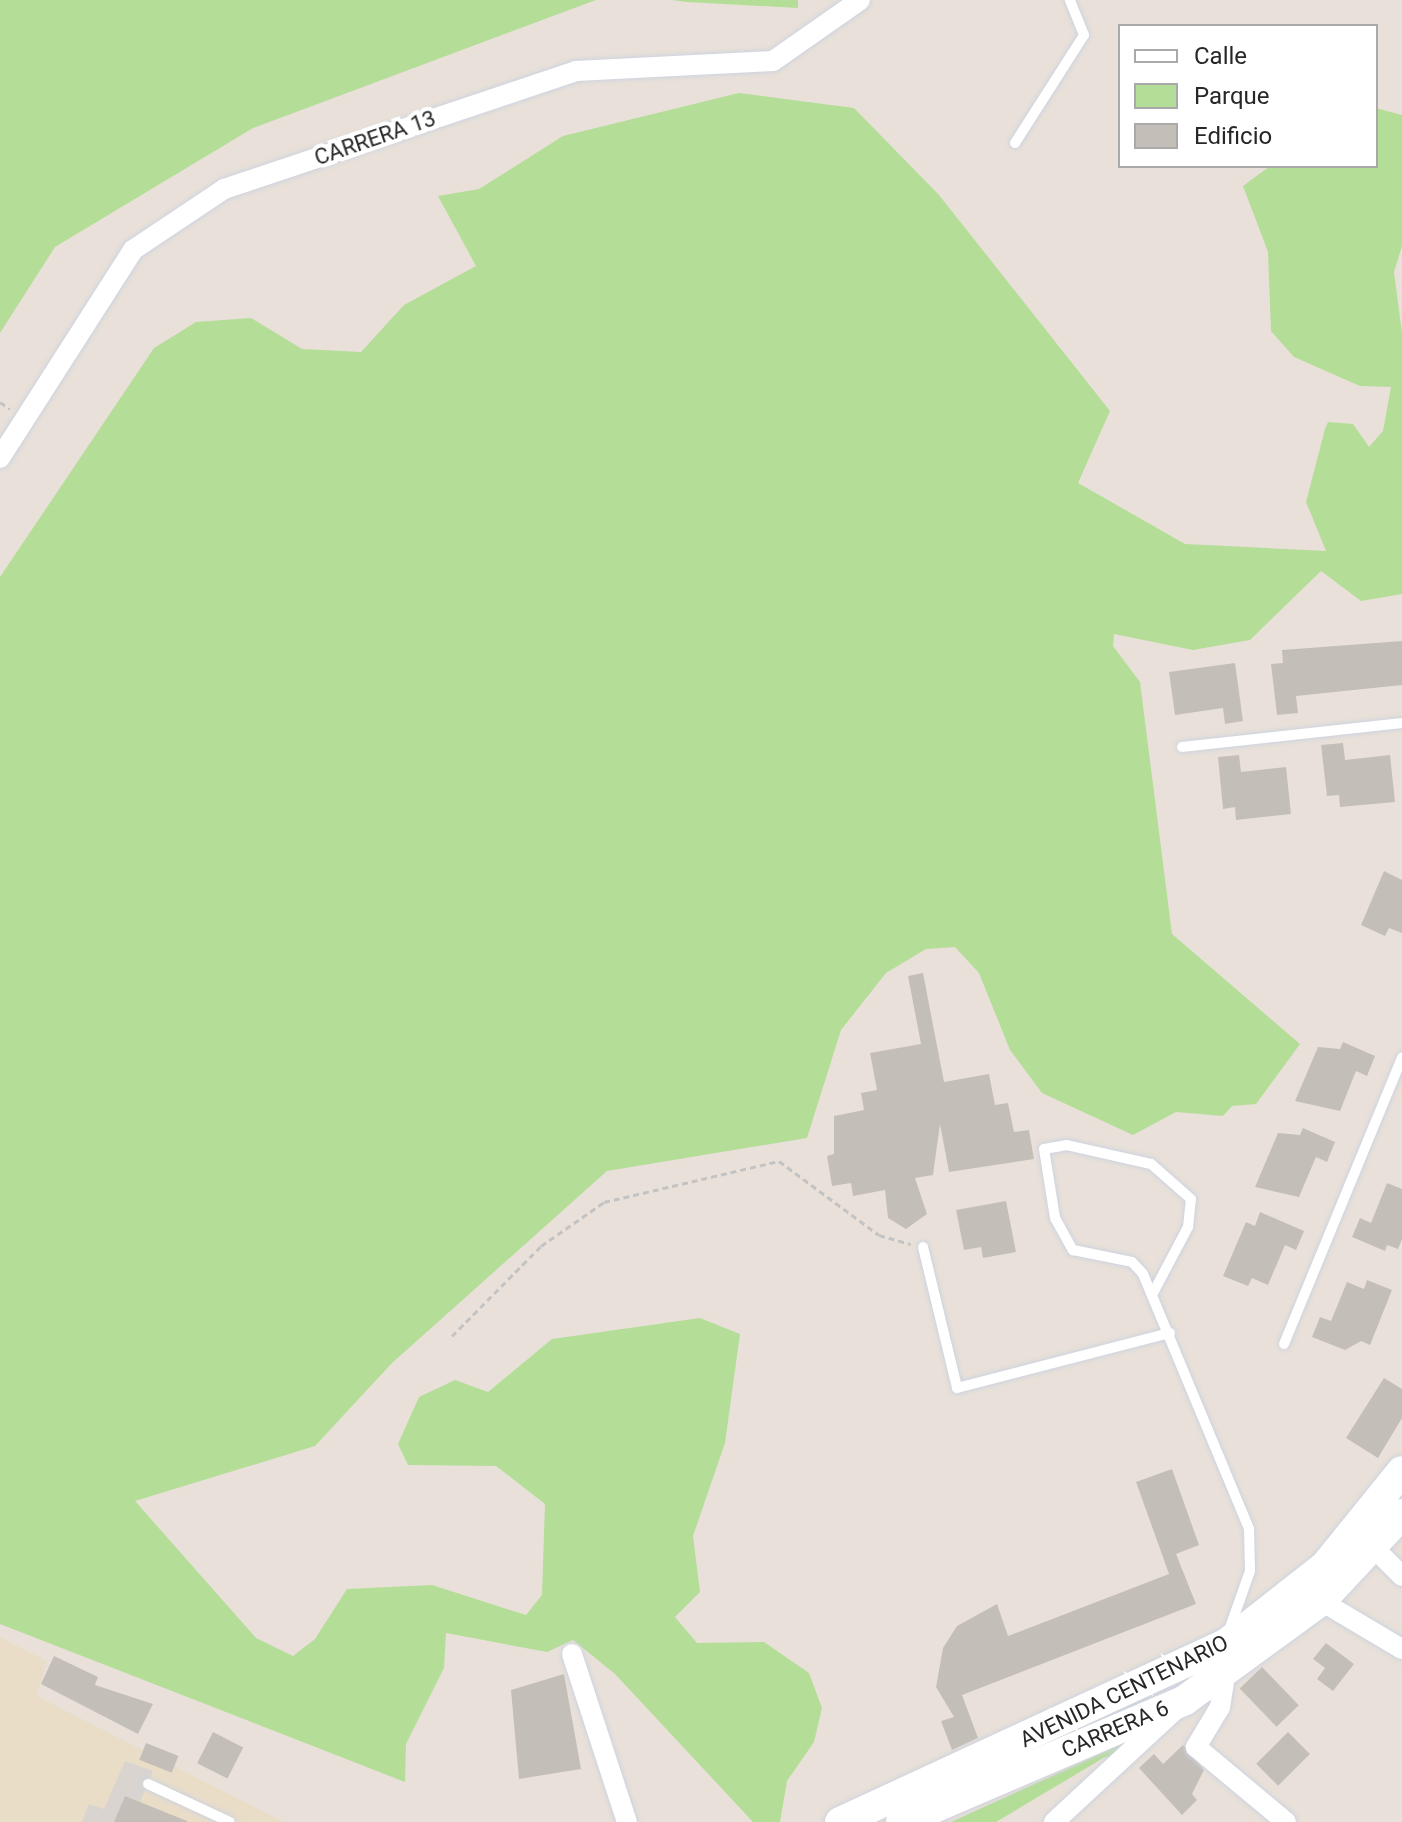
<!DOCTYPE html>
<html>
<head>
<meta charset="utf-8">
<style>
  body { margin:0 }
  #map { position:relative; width:1402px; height:1822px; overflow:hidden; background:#e9e1d9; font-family:Roboto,sans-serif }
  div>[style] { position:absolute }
  .education>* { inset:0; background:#eaddc8 }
  .green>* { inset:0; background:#b4dd98 }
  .plaza>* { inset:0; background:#d9d4cf }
  .building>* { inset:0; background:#c4beb9; transform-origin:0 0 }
  .path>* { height:3px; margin-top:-1.5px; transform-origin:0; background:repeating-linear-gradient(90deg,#c3c3c3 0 6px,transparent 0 10px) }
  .roads { filter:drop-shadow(0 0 2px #ced3df) drop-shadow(0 0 2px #ced3df) }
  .service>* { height:10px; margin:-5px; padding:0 5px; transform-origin:5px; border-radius:5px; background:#fff }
  .minor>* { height:20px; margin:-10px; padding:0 10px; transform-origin:10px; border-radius:10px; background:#fff }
  .secondary>* { height:30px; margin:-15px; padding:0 15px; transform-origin:15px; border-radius:15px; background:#fff }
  span { translate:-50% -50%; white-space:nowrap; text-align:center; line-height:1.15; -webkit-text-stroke:8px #fff; paint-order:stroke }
  .street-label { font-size:22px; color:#272727 }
  .legend { position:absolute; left:1118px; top:24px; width:260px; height:144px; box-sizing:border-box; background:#fff; border:2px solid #a9a9a9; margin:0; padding:10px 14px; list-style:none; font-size:24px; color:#272727 }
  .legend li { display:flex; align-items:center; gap:16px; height:40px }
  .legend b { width:40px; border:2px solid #a9a9a9 }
</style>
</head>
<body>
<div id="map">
  <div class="education">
    <div style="clip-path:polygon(0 1637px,47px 1661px,37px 1696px,284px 1822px,0 1822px)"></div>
  </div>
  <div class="green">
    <div style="clip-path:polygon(0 0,596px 0,253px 128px,55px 247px,0 333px)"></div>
    <div style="clip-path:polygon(672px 0,798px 0,798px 8px,687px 2px)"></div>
    <div style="clip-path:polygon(739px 93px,854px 108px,939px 195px,1110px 411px,1078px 483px,1185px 544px,1326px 551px,1306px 502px,1325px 429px,1328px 422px,1353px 424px,1369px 447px,1383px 431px,1391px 387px,1360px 386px,1294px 357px,1271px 331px,1268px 252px,1243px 186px,1270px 166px,1376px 166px,1376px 108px,1402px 115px,1402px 246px,1394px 272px,1402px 333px,1402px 594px,1361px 601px,1321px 571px,1250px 640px,1193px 650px,1114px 634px,1113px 646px,1140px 682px,1172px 934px,1300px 1044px,1256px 1104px,1232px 1106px,1223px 1116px,1176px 1112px,1133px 1135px,1042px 1093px,1010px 1050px,979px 973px,955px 947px,926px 949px,886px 973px,841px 1030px,807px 1138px,607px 1171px,392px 1363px,315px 1446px,135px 1501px,256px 1638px,293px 1656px,315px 1639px,347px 1589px,432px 1585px,526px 1615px,542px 1595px,545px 1504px,496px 1466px,408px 1465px,398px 1444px,419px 1397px,455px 1380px,488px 1392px,552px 1339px,700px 1318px,740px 1334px,725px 1443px,693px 1536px,700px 1592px,675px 1617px,697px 1643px,764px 1642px,809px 1673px,822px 1708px,814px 1742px,787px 1781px,780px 1822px,753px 1822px,615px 1674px,573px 1640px,547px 1652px,446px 1633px,444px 1668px,406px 1744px,405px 1782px,0 1624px,0 577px,154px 348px,196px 322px,251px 318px,302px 349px,361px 352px,404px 305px,476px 266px,438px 196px,479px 189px,563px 136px)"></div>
    <div style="clip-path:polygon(1135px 1738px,1121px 1756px,1105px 1757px,996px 1822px,951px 1822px)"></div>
  </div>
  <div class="plaza">
    <div style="clip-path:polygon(125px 1761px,153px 1771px,140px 1802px,125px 1796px,114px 1822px,82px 1822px,89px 1804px,104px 1809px)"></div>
  </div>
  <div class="building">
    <div style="clip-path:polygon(1402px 641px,1402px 685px,1296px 696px,1298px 713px,1277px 715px,1271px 664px,1283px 663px,1282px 650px)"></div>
    <div style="clip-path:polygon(1235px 663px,1243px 721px,1225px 724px,1223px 708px,1175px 715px,1169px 672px)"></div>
    <div style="clip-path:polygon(1343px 743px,1345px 760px,1390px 755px,1395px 802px,1340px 807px,1339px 795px,1327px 796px,1321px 745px)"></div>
    <div style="clip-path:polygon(1239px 755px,1241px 772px,1286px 767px,1291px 814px,1236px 820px,1235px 807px,1223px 809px,1218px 757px)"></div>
    <div style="clip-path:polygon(1384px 871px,1402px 880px,1402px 933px,1389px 928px,1385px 936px,1361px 925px)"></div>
    <div style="clip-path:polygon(923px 973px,944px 1082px,989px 1074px,995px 1105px,1008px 1103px,1014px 1132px,1029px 1130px,1034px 1159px,949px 1172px,940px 1124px,933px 1175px,915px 1178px,927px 1214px,906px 1229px,888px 1218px,885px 1190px,853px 1196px,851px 1183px,832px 1186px,827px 1156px,834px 1154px,834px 1116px,864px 1110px,861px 1093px,877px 1090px,870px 1053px,921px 1044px,908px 976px)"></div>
    <div style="clip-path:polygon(1343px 1042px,1375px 1056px,1367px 1076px,1356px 1071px,1340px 1111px,1295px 1101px,1318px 1047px,1340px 1049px)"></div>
    <div style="clip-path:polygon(1303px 1128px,1335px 1142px,1327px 1162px,1316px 1157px,1299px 1197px,1255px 1187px,1278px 1133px,1300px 1135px)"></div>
    <div style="clip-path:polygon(1387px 1183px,1402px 1189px,1402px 1239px,1398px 1249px,1387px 1245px,1385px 1251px,1352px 1237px,1360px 1218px,1371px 1223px)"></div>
    <div style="clip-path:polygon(1006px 1201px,1016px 1252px,983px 1258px,981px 1247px,964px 1250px,956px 1210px)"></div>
    <div style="clip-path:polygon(1260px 1212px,1304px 1231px,1296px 1250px,1285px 1245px,1268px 1285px,1252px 1278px,1248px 1286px,1223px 1276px,1246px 1222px,1255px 1226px)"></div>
    <div style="clip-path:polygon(1367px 1280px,1392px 1290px,1370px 1345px,1361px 1341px,1345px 1350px,1312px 1337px,1320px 1317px,1331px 1321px,1347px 1282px,1364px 1289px)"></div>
    <div style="clip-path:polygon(1384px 1378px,1402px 1389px,1402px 1418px,1378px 1458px,1346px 1438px)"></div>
    <div style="clip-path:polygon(1172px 1469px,1199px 1545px,1176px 1554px,1196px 1604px,962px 1695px,978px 1738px,952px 1750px,941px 1721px,954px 1717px,936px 1687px,943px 1648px,957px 1626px,997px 1604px,1008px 1636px,1169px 1574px,1136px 1482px)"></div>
    <div style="clip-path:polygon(1326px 1643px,1354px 1664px,1333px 1691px,1317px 1679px,1325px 1668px,1313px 1659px)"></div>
    <div style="clip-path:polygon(54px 1656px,98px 1677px,95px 1685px,153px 1704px,138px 1734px,41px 1684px)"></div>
    <div style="left:1262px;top:1667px;width:53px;height:31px;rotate:46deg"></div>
    <div style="clip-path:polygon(564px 1674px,581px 1769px,519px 1779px,511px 1690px)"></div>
    <div style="left:213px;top:1732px;width:34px;height:35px;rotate:27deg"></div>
    <div style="left:1288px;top:1732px;width:31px;height:45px;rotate:45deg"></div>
    <div style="left:146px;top:1743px;width:35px;height:18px;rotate:22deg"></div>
    <div style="clip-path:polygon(1183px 1745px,1204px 1770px,1192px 1794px,1197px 1800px,1182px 1815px,1139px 1768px,1154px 1754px,1163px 1764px)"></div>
    <div style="clip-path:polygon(125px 1796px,187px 1821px,187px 1822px,114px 1822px)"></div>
  </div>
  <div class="path">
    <div style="left:0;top:402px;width:12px;rotate:35deg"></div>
    <div style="left:452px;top:1336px;width:127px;rotate:-45.3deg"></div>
    <div style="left:541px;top:1246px;width:77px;rotate:-34.9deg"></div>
    <div style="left:604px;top:1202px;width:180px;rotate:-13.2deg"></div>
    <div style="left:779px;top:1161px;width:124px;rotate:36.5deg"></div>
    <div style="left:879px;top:1235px;width:33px;rotate:16deg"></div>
  </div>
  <div class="roads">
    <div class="service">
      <div style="left:1015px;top:143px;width:128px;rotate:-57.4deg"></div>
      <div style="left:1084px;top:35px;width:38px;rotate:-112deg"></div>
      <div style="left:1182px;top:747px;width:221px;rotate:-6.2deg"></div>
      <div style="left:923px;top:1247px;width:145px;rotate:76.4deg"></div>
      <div style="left:957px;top:1388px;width:220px;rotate:-14.5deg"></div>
      <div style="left:1152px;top:1295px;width:77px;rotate:-62.1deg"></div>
      <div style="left:1188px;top:1227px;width:28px;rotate:-84deg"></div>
      <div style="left:1191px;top:1199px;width:53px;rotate:-138.8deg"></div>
      <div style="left:1151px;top:1164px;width:86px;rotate:-167.3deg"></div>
      <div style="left:1067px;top:1145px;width:23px;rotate:170deg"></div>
      <div style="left:1044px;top:1149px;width:70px;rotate:80.9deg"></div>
      <div style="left:1055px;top:1218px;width:37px;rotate:61deg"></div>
      <div style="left:1073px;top:1250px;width:60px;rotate:11.5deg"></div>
      <div style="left:1132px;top:1262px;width:16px;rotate:47deg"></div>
      <div style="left:1143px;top:1274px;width:276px;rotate:67.4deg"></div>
      <div style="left:1249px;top:1529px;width:42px;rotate:88.6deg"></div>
      <div style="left:1250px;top:1571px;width:66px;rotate:109.5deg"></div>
      <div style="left:1284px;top:1344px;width:310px;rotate:-67.6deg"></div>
      <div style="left:148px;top:1784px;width:90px;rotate:24.9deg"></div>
    </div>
    <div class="minor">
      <div style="left:0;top:458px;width:247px;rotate:-57.4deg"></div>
      <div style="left:133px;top:250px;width:110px;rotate:-33.8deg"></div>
      <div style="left:224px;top:189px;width:371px;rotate:-18.5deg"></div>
      <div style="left:576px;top:71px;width:197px;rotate:-2.9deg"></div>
      <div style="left:773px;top:61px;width:106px;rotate:-35deg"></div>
      <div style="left:1373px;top:1547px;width:41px;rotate:45deg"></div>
      <div style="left:1321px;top:1601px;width:94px;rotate:30.7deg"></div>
      <div style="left:572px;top:1654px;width:177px;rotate:71.9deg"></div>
      <div style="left:1227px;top:1664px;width:44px;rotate:99.2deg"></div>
      <div style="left:1220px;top:1707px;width:47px;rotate:121deg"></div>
      <div style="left:1196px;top:1747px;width:117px;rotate:39.8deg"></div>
      <div style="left:1054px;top:1822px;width:168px;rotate:-42.8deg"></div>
    </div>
    <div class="secondary">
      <div style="left:840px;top:1822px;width:426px;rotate:-24.8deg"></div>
      <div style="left:1227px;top:1643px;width:125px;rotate:-38.2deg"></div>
      <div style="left:1325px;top:1566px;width:122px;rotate:-51deg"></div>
      <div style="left:901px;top:1822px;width:309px;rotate:-23.2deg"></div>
      <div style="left:1185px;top:1700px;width:168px;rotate:-36.1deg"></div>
      <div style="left:1321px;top:1601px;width:119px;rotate:-47deg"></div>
    </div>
  </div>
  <div class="street-label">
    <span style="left:375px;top:138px;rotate:-19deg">CARRERA 13</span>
    <span style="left:1124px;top:1691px;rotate:-26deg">AVENIDA CENTENARIO</span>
    <span style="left:1115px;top:1729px;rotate:-23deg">CARRERA 6</span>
  </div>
  <ul class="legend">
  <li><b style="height:10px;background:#fff"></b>Calle</li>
  <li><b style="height:22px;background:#b4dd98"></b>Parque</li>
  <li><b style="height:22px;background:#c4beb9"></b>Edificio</li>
  </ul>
</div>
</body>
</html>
